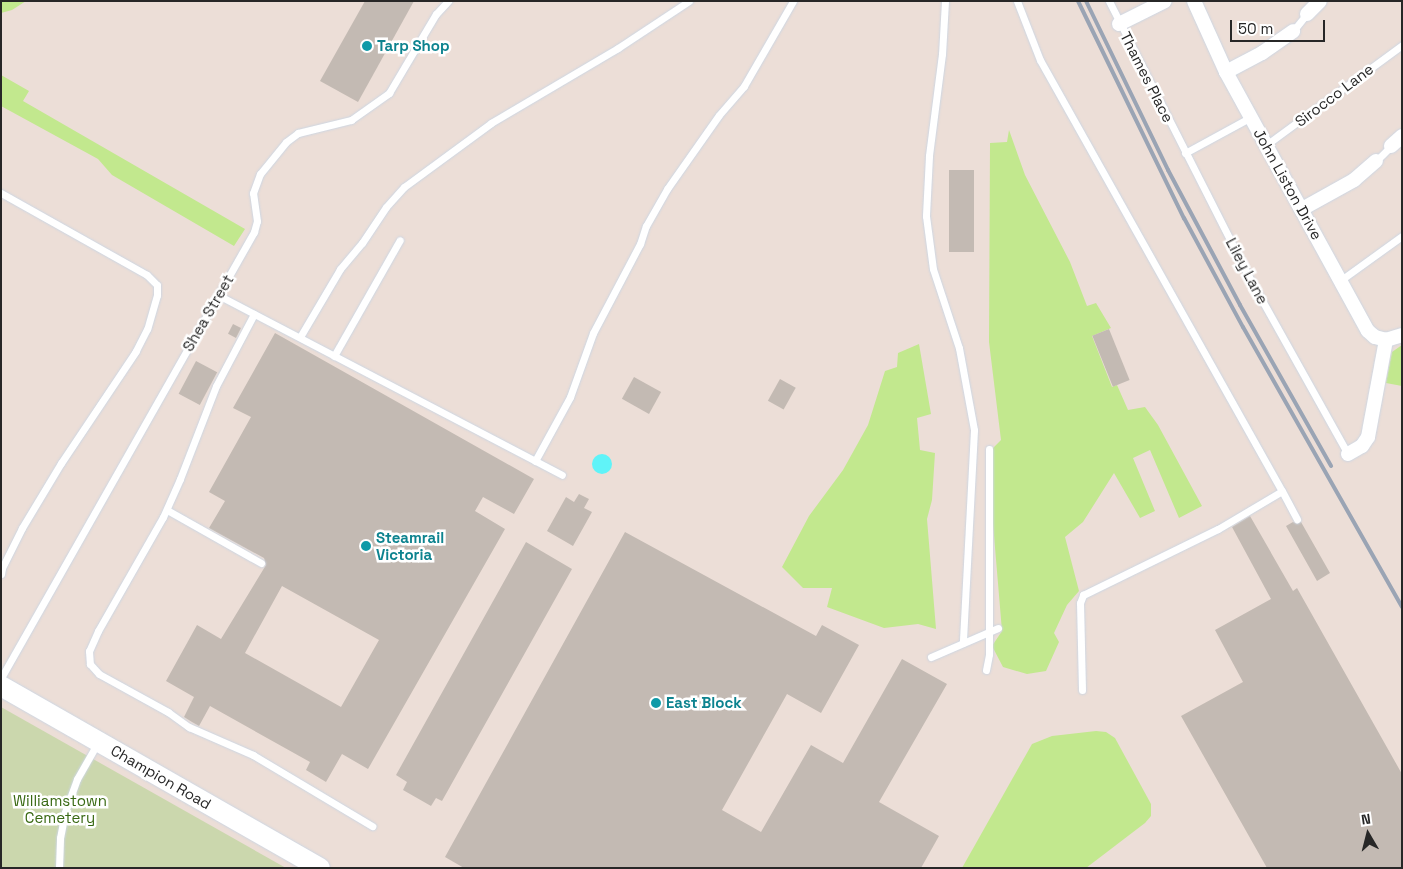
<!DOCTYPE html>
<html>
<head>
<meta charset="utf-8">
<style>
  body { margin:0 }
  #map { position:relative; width:1403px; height:869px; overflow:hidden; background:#ecded7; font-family:"Space Grotesk",sans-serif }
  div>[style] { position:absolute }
  .green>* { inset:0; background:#c2e88e }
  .cemetery>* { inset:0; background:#cbd7ad }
  .water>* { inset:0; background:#60f3f8 }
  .round { border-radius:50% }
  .building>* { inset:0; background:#c3bab3; transform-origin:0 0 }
  .roads { filter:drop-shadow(0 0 1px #cdd6e2) drop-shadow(0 0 1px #cdd6e2) }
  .lane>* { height:7px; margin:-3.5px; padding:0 3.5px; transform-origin:3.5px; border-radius:3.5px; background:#fff }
  .street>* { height:14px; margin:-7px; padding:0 7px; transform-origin:7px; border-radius:7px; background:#fff }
  .secondary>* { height:20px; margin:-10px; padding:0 10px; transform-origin:10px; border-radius:10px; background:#fff }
  .rail>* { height:4px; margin:-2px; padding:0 2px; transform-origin:2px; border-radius:2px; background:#9aa4b4 }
  .dots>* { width:14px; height:14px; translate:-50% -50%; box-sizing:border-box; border:2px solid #fff; border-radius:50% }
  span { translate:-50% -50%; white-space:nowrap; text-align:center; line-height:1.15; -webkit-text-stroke:5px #fff; paint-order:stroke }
  .culture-label { font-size:15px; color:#0d838f; font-weight:700 }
  .left { translate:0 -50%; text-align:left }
  .street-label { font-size:15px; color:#272727 }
  .park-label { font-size:15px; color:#396913 }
  .frame { position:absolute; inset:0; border:2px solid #272727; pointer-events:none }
  .north { position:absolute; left:1343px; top:809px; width:50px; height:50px; -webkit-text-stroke:4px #fff; paint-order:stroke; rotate:352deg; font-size:14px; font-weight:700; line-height:20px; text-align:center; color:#272727 }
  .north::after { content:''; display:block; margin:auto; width:18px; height:22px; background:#272727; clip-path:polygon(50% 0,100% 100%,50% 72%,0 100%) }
  .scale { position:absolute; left:1230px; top:20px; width:95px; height:22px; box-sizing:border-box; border:2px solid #272727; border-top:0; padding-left:6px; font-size:15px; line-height:18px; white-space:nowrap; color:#272727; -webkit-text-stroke:4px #fff; paint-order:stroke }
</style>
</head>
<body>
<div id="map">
  <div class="green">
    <div style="clip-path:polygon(1px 1px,26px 1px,12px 10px,1px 13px)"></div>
    <div style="clip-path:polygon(1px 75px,29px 91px,23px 101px,245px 229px,234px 246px,112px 175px,98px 159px,1px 106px)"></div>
    <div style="clip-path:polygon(1009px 130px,1025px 175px,1070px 262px,1087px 306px,1096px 303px,1111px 328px,1092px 336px,1112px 387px,1117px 385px,1128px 410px,1145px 407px,1158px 425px,1202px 506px,1179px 518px,1150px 450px,1133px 458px,1155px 511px,1140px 518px,1114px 473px,1083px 522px,1065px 537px,1079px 591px,1067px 605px,1054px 633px,1059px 642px,1046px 671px,1027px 674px,1003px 667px,992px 646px,1002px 631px,993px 524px,992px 449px,1001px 440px,989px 342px,990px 143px,1007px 142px)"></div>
    <div style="clip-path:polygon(919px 344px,931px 414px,917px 418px,920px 450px,935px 453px,932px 500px,927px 519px,936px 629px,918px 624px,884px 628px,827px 607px,832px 588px,803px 588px,782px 567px,809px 516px,843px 470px,868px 425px,885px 371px,897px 367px,898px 353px)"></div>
    <div style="clip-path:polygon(1402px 345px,1402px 386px,1386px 383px,1392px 352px)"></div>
    <div style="clip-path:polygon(1096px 731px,1106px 732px,1115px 738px,1151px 804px,1151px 816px,1145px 823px,1086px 868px,962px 868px,1032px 744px,1052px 736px)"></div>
  </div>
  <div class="cemetery">
    <div style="clip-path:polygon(1px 707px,286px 868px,1px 868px)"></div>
  </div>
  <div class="water">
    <div class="round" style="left:592px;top:454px;width:20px;height:20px"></div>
  </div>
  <div class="building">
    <div style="clip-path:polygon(365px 1px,414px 1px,358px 102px,320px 81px)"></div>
    <div style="left:949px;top:170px;width:25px;height:82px"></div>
    <div style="left:233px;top:324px;width:9px;height:11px;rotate:27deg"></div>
    <div style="left:1109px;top:329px;width:55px;height:18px;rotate:68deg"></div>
    <div style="clip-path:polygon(evenodd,275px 333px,534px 479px,514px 514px,483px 497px,475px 511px,505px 529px,368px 769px,342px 754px,326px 782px,306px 770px,310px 762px,210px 706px,199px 726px,192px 722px,184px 717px,194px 697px,166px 681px,197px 625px,221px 639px,266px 565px,264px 558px,209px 528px,225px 501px,209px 492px,251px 417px,233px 408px,275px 333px,282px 586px,379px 640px,341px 707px,245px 653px,282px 586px)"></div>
    <div style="left:196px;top:361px;width:24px;height:37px;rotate:28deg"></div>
    <div style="left:634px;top:377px;width:31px;height:25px;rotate:29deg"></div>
    <div style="left:780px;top:379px;width:18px;height:25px;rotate:29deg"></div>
    <div style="clip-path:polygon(579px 494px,589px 499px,584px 508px,592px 512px,573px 546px,547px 531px,566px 497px,574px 502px)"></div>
    <div style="clip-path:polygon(1250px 516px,1293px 591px,1297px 588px,1402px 774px,1402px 868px,1267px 868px,1181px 716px,1243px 682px,1215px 630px,1271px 599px,1232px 527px)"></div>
    <div style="clip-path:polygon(1293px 522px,1297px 524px,1301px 522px,1330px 573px,1317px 581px,1286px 526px)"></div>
    <div style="clip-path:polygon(625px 532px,816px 636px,822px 625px,859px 645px,821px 713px,787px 694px,722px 810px,761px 832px,811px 745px,843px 763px,902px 659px,947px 684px,879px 802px,939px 836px,921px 868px,464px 868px,445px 857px)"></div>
    <div style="clip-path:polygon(526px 542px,572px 569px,442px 801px,436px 798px,431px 806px,403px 790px,407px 782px,396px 775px)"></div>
  </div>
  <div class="roads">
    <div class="lane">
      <div style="left:945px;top:1px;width:53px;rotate:93.2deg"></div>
      <div style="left:942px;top:54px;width:103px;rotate:97.3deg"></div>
      <div style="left:929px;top:156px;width:60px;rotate:92.9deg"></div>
      <div style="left:926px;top:216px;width:53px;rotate:82.5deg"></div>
      <div style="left:933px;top:269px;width:83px;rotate:71.8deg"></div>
      <div style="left:959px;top:348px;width:83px;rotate:79.6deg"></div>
      <div style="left:974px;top:430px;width:213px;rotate:93deg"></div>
      <div style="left:1017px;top:1px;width:63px;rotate:68.7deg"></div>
      <div style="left:1040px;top:60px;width:494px;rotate:60.7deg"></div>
      <div style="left:1109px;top:1px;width:309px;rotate:63.1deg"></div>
      <div style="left:1249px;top:277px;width:203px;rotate:60.8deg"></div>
      <div style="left:1293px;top:31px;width:22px;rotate:-51deg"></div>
      <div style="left:1266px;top:145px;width:169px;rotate:-36.3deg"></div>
      <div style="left:1185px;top:153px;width:75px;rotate:-28.6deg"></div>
      <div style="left:1376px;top:161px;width:21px;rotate:-45deg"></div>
      <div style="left:1px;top:193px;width:167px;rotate:29.3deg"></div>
      <div style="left:147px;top:275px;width:14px;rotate:45deg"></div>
      <div style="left:157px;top:285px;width:10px;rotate:90deg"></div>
      <div style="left:157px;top:295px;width:35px;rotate:106deg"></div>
      <div style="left:147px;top:329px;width:25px;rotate:117deg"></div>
      <div style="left:136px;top:351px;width:135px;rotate:123.8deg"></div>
      <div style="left:61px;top:463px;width:76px;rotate:121deg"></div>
      <div style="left:22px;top:528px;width:45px;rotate:116.6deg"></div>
      <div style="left:2px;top:568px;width:6px;rotate:99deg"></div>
      <div style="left:1341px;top:280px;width:75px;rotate:-35.8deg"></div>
      <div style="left:218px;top:295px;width:388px;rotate:27.6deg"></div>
      <div style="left:254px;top:314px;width:81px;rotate:117.8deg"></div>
      <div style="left:216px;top:386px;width:100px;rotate:111.2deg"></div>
      <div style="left:180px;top:479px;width:42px;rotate:114.1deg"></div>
      <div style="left:163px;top:517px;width:131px;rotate:119.7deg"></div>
      <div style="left:98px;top:631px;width:22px;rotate:114deg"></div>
      <div style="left:89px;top:651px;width:13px;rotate:86deg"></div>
      <div style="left:90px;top:664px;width:13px;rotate:48deg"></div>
      <div style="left:99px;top:674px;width:79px;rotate:28.8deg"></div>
      <div style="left:168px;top:712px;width:26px;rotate:36deg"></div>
      <div style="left:189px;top:727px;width:70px;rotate:23.6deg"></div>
      <div style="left:253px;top:755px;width:139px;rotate:30.8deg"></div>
      <div style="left:300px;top:337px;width:79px;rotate:-59.5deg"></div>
      <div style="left:340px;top:269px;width:34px;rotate:-50deg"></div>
      <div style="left:362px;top:243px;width:43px;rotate:-56.3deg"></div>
      <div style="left:386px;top:207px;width:27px;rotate:-48deg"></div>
      <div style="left:404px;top:187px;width:108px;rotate:-36.3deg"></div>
      <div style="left:491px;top:123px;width:147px;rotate:-30.6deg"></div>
      <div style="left:618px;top:48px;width:85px;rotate:-33.5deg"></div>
      <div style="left:334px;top:356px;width:133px;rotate:-60.4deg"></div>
      <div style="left:535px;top:461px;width:73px;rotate:-61.3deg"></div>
      <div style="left:570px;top:397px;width:68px;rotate:-70.2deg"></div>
      <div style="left:593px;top:333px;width:101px;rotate:-62.2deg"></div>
      <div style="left:640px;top:244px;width:19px;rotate:-72deg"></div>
      <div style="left:646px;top:226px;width:43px;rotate:-60.4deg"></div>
      <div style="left:667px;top:189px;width:90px;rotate:-54.9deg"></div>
      <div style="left:719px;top:115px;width:38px;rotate:-49deg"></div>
      <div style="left:744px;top:86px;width:98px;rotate:-60deg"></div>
      <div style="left:167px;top:510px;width:108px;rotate:29.4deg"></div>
      <div style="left:931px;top:657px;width:73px;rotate:-23.4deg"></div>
      <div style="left:986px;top:670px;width:16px;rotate:-79deg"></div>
      <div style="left:989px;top:654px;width:205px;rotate:-90deg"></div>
      <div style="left:1px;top:678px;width:513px;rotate:-60.44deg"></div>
      <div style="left:254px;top:232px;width:11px;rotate:-75deg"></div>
      <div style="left:257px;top:221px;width:28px;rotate:-98deg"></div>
      <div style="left:253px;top:193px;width:20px;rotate:-70deg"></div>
      <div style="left:260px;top:174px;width:41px;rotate:-50.9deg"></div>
      <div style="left:286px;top:142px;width:15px;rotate:-37deg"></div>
      <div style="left:298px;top:133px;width:55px;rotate:-13.8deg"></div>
      <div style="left:351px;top:120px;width:47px;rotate:-35.4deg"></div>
      <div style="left:389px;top:93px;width:92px;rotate:-59.3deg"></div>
      <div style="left:436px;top:14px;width:18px;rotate:-47deg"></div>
      <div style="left:1082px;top:690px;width:87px;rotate:-91.3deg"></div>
      <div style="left:1080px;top:603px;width:9px;rotate:-69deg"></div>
      <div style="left:1083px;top:595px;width:150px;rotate:-26.1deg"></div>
      <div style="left:1218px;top:529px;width:74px;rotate:-30.7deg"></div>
      <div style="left:1282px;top:491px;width:32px;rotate:62deg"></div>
      <div style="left:59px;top:868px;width:30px;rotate:-88deg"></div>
      <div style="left:60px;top:838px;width:26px;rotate:-79deg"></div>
      <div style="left:65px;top:812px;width:35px;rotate:-70deg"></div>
      <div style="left:77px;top:779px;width:40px;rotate:-60.3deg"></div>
    </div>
    <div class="street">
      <div style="left:1194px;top:1px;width:78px;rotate:65.7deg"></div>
      <div style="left:1226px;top:72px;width:295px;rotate:61.3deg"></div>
      <div style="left:1368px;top:331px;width:9px;rotate:41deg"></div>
      <div style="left:1375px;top:337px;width:11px;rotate:15deg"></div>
      <div style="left:1386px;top:340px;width:17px;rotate:-17deg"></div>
      <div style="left:1307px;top:14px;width:18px;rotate:-45deg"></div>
      <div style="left:1119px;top:24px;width:51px;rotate:-26.6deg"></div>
      <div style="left:1226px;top:72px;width:41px;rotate:-27.8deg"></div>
      <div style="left:1262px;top:53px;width:38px;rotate:-35deg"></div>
      <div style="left:1391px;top:146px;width:15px;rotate:-42deg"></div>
      <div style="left:1302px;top:209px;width:60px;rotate:-29.1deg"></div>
      <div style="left:1354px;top:180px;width:29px;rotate:-41deg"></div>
      <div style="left:1348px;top:454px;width:16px;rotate:-30deg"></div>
      <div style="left:1362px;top:446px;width:11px;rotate:-56deg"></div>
      <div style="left:1368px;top:437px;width:99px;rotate:-79.5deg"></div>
    </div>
    <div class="secondary">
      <div style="left:1px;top:686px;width:367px;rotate:29.7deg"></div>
    </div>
  </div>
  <div class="rail">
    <div style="left:1078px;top:1px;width:242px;rotate:64deg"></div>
    <div style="left:1184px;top:218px;width:124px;rotate:61.6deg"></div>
    <div style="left:1243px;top:327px;width:322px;rotate:60.4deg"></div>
    <div style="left:1086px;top:1px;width:188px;rotate:64.1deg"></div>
    <div style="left:1168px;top:170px;width:153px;rotate:61.9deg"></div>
    <div style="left:1240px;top:305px;width:185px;rotate:60.5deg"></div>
  </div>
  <div class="dots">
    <div style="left:367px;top:46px;background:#0f9aa8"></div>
    <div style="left:366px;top:546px;background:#0f9aa8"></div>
    <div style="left:656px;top:703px;background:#0f9aa8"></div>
  </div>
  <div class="culture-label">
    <span class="left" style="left:377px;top:46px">Tarp Shop</span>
    <span class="left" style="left:376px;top:546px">Steamrail<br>Victoria</span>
    <span class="left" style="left:666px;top:703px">East Block</span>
  </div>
  <div class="street-label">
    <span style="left:1147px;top:77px;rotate:63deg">Thames Place</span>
    <span style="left:1334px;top:95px;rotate:-37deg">Sirocco Lane</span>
    <span style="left:1288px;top:184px;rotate:61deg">John Liston Drive</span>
    <span style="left:1247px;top:271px;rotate:62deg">Liley Lane</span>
    <span style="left:208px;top:313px;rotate:-60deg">Shea Street</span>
    <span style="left:161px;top:777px;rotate:30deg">Champion Road</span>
  </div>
  <div class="park-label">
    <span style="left:60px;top:809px">Williamstown<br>Cemetery</span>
  </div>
  <div class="frame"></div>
  <div class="north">N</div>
  <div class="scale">50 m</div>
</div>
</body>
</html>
